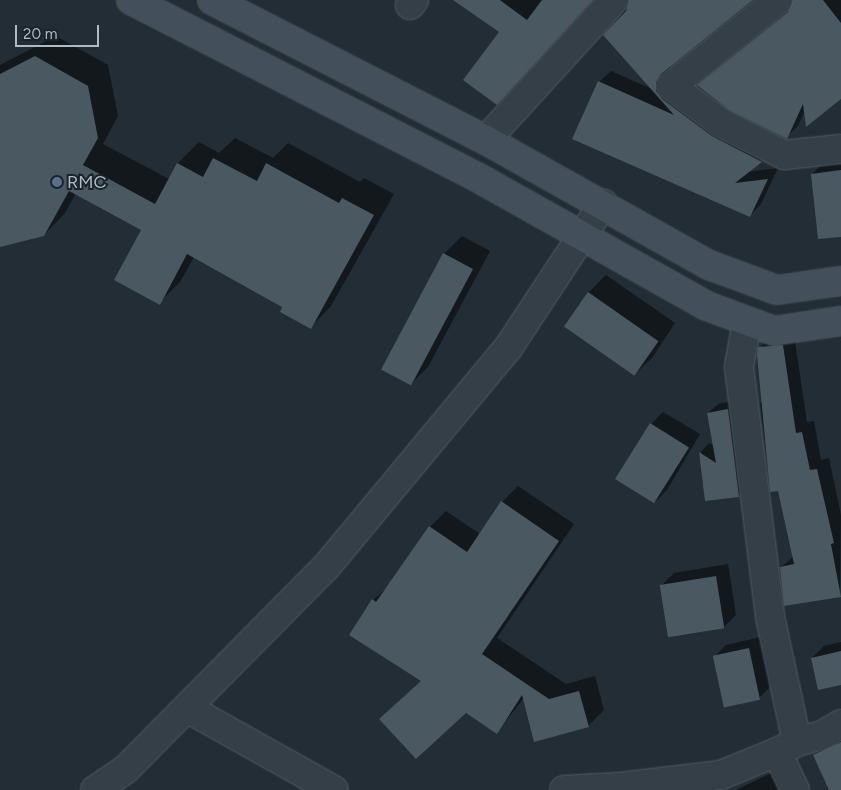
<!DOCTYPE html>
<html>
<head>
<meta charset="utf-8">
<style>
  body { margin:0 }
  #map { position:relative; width:841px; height:790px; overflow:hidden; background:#222d36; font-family:Figtree,sans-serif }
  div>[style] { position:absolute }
  .shadow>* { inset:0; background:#0007 }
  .building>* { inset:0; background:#4a5862; transform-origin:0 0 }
  .roads { filter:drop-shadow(0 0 1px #525d65) drop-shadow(0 0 1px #525d65) }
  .street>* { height:28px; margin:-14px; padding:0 14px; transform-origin:14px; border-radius:14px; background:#353f47 }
  .secondary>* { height:28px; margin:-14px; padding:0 14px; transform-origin:14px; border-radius:14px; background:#434f5a }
  .dots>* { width:14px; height:14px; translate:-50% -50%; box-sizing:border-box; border:2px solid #1a242c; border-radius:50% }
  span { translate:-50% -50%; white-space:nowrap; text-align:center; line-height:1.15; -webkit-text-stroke:4px #1a242c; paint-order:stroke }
  .poi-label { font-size:18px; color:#afbac4 }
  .left { translate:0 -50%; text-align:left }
  .scale { position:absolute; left:15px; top:25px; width:84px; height:22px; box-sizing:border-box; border:2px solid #afbac4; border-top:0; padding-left:6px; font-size:15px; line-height:18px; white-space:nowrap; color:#afbac4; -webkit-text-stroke:4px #1a242c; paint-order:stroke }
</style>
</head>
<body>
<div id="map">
  <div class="shadow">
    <div style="clip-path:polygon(468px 0,592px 0,501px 32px)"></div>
    <div style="clip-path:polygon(629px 0,754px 0,671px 65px,667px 78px,773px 149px,747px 172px,778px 168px,761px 204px,750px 215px,599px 82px,611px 71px,652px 89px,605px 35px,630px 4px)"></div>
    <div style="clip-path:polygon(793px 0,841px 0,841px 97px,805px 110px,798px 126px,786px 137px,698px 85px,793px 7px)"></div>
    <div style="clip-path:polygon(56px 36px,108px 65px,118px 116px,103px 144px,169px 179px,178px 163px,199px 142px,219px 153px,235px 138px,273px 158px,288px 143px,360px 182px,364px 178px,394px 194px,331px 306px,311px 327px,284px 306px,194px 257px,180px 282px,159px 303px,143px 229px,76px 193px,65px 213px,44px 235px,0 246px,0 65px)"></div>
    <div style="clip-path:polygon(841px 160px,841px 235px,812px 174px,824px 162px)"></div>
    <div style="clip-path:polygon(462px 236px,490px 251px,428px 367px,411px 384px,444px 254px)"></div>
    <div style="clip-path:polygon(606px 275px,675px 323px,652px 358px,634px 375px,565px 327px,589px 292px)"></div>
    <div style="clip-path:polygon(794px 335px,807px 422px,814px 421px,821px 460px,829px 458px,841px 515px,840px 596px,781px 567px,794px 556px,779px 490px,771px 491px,760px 403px,764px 399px,760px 348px,771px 336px)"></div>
    <div style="clip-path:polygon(738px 400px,748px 486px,739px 495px,700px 453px,709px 443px,714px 446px,708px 413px,718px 404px)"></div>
    <div style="clip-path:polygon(663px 412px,700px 434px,667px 490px,655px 502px,617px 479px,651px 424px)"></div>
    <div style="clip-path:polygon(518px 486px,574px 524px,497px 638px,566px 684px,595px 676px,604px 710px,588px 726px,524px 698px,497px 732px,422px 680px,373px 600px,390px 585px,430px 527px,446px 511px,480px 534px,502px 502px)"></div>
    <div style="clip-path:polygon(728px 564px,736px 615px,724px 627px,662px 585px,674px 573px)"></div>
    <div style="clip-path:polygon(761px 637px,771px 686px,759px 698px,714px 657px,726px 645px)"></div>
    <div style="clip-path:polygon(841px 642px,841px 684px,812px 658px,824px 646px)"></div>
    <div style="clip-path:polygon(841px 737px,841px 790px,828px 790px,830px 789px,814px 756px,826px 744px)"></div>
    <div style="clip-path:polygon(784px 767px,797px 790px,737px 790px,738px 789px)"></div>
  </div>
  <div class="building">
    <div style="clip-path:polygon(453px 0,500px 0,527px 20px,542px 0,593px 0,497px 105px,463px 80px,499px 32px)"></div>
    <div style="clip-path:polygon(629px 0,753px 0,661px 74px,656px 82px,656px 91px,662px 99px,712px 136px,762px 162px,735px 183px,768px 179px,750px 217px,572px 139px,598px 81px,674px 115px,603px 35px,626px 11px)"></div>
    <div style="clip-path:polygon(793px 0,823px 0,841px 23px,841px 99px,806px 127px,803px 104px,787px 139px,729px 110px,697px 85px,788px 12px)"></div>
    <div style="clip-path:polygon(35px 56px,88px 86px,98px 138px,83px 165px,155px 204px,177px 163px,203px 177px,213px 158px,257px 181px,266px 163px,339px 203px,342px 198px,374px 215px,311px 329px,280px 312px,282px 307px,187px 254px,160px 305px,114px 280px,141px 230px,69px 191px,44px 236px,0 247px,0 74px)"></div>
    <div style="clip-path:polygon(841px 170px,841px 237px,818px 239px,811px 174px)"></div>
    <div style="left:443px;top:253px;width:34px;height:132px;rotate:28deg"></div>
    <div style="left:588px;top:292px;width:86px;height:42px;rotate:35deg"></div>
    <div style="clip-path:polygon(783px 345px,796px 433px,802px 432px,810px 470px,817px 469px,834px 543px,831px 544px,841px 597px,784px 606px,780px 567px,794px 564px,778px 491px,770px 492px,757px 355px,758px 347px)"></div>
    <div style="clip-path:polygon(728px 409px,739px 497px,705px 501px,699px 452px,716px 463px,707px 413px)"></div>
    <div style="left:650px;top:423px;width:46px;height:66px;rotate:32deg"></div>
    <div style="clip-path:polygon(501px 501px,559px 541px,482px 654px,549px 699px,579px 691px,589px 727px,534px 742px,522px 695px,497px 734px,466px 713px,416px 759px,379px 719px,421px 681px,349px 635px,372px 599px,376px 602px,429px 526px,467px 552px)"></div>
    <div style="left:716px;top:576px;width:53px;height:57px;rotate:81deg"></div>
    <div style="left:749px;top:648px;width:53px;height:37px;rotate:78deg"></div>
    <div style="clip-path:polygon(841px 651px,841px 685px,818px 690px,811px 658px)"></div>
    <div style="clip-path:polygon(841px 742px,841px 790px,829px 790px,813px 755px)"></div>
  </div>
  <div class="roads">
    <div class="street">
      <div style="left:778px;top:0;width:137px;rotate:141.2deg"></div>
      <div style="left:671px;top:86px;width:62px;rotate:36.5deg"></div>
      <div style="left:721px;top:123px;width:71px;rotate:26.9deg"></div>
      <div style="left:784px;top:155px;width:57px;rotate:-6deg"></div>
      <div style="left:410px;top:5px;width:6px;rotate:-51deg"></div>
      <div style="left:486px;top:140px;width:190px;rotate:-47.6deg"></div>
      <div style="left:747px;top:322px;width:46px;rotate:100.1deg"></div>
      <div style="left:739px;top:367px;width:252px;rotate:82.9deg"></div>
      <div style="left:770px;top:617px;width:128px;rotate:77.8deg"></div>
      <div style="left:797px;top:742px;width:22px;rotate:153deg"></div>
      <div style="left:187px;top:708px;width:168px;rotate:29.2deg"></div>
      <div style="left:797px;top:742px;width:26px;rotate:-16deg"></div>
      <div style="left:822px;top:735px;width:22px;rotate:-30deg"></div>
      <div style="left:95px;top:790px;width:36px;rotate:-34deg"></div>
      <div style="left:125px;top:770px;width:286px;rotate:-45.3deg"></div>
      <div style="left:326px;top:567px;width:285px;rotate:-50.3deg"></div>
      <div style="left:508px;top:348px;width:173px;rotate:-56.6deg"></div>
      <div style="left:564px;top:790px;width:56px;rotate:-3.1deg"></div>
      <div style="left:621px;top:790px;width:3px;rotate:-108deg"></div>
      <div style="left:620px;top:787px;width:102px;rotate:-6.8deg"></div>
      <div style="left:721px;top:775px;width:61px;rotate:-22.3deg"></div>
      <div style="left:777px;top:752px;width:42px;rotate:64.7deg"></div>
    </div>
    <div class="secondary">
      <div style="left:131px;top:0;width:397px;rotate:27.1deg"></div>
      <div style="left:484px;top:181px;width:256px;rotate:29.3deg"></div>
      <div style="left:707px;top:306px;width:72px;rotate:20.5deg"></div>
      <div style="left:774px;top:331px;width:68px;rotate:-8.5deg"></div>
      <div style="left:212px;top:0;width:308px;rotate:27.1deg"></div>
      <div style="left:486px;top:140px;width:256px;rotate:29.3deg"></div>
      <div style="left:709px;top:265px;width:72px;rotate:20.2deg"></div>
      <div style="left:777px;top:290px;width:65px;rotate:-8deg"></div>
    </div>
  </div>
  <div class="dots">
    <div style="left:57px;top:182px;background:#5c6f8a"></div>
  </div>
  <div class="poi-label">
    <span class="left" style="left:67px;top:182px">RMC</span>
  </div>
  <div class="scale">20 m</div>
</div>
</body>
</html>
